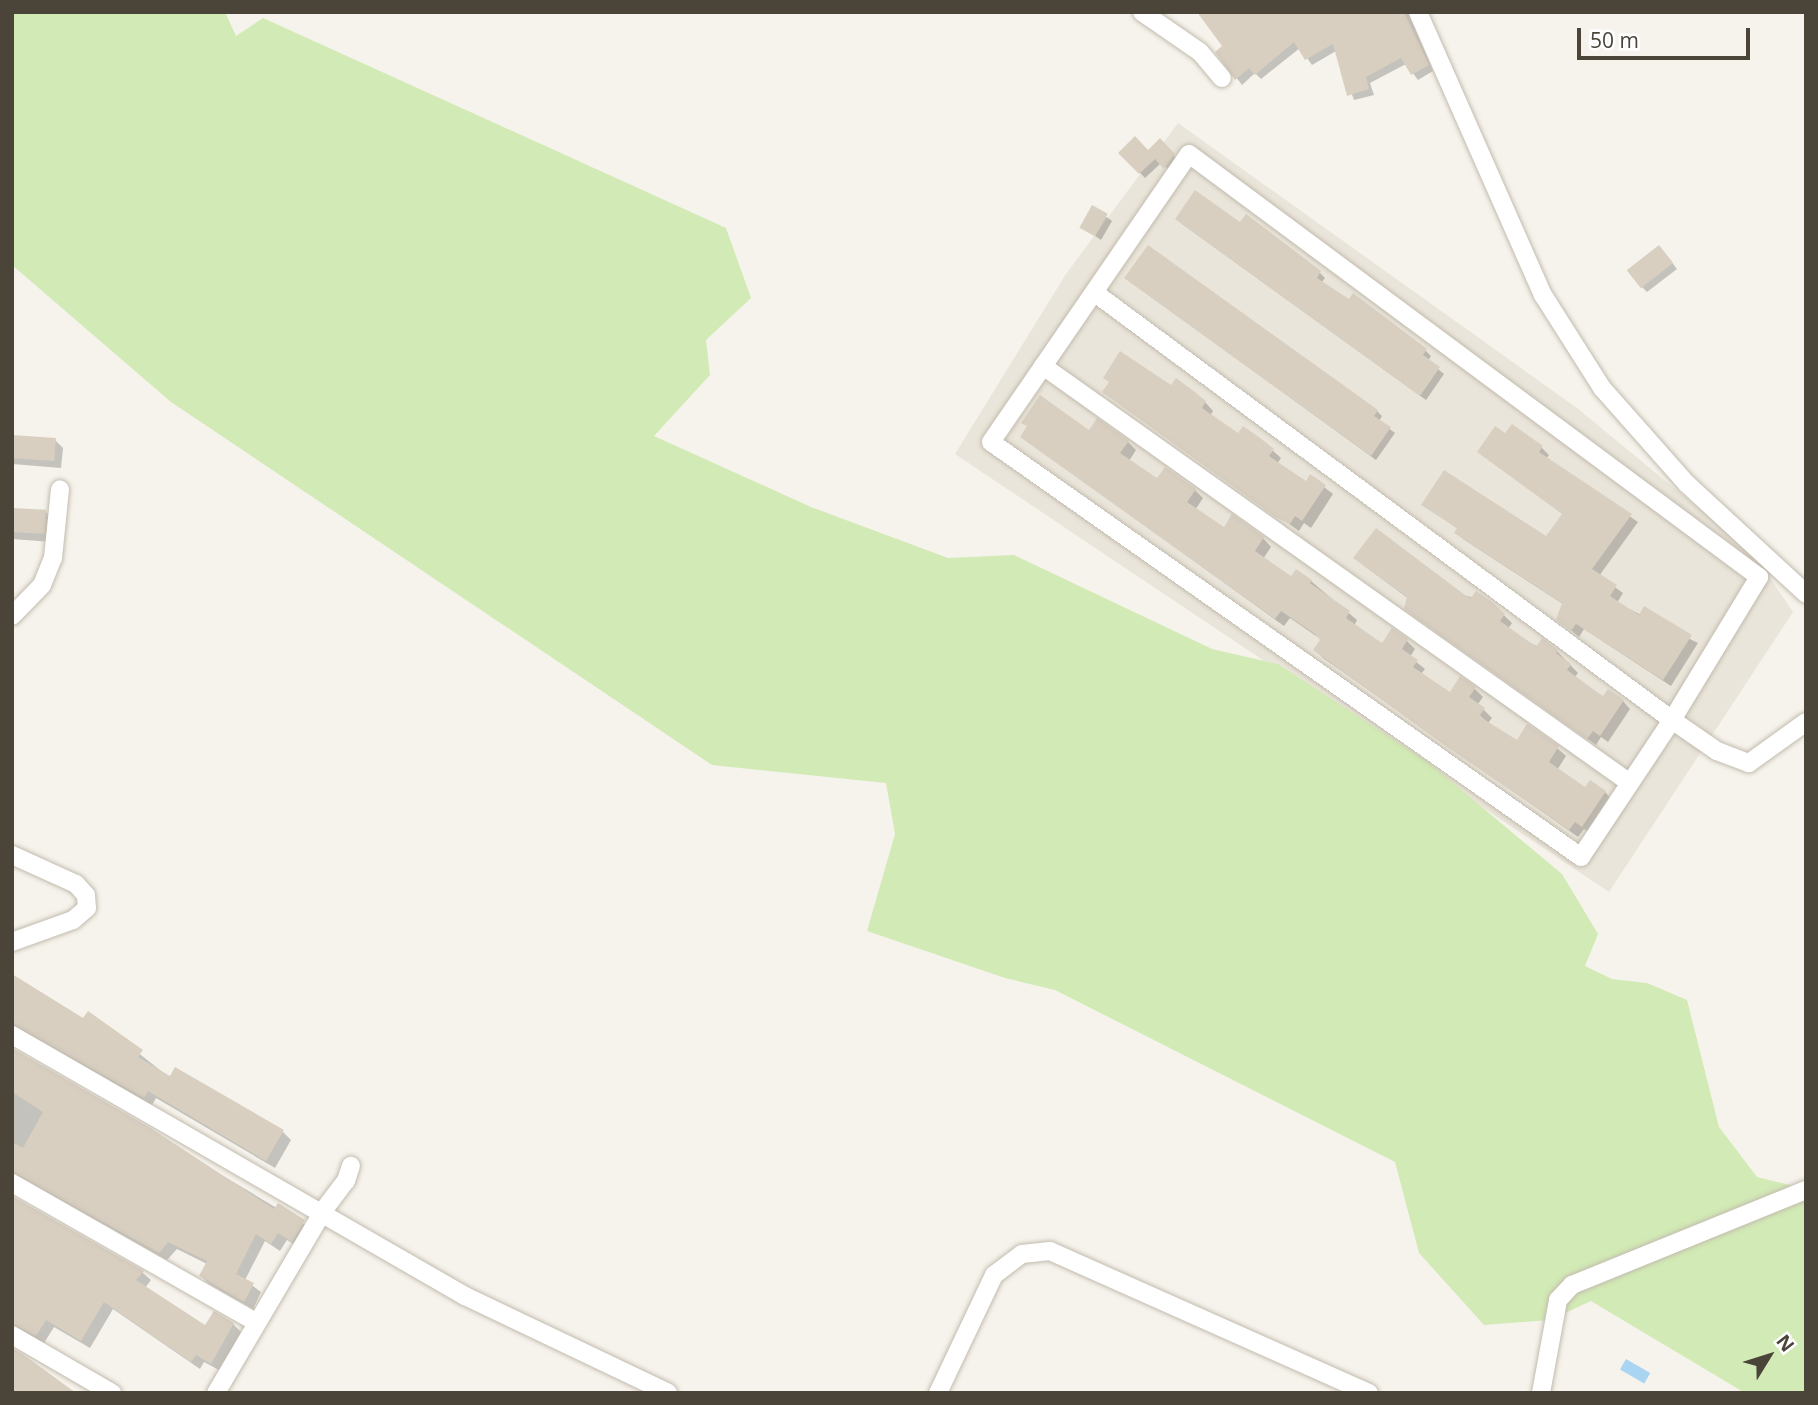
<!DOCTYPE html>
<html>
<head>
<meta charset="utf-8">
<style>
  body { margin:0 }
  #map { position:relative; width:1818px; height:1405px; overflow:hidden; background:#f6f3ec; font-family:"Open Sans",sans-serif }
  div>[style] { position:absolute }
  .residential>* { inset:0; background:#eae5da }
  .green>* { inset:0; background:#d2eab5 }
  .water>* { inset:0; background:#a9d4f2; transform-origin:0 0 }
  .shadow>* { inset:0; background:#0003 }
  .building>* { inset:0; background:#d8cfc1; transform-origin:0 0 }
  .roads { filter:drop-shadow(0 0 2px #c2bbae) drop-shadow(0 0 2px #c2bbae) }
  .minor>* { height:18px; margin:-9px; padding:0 9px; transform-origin:9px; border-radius:9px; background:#fff }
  span { translate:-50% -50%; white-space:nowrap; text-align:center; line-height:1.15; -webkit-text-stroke:5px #fff; paint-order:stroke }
  .frame { position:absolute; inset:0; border:14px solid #4b4439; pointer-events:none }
  .north { position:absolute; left:1734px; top:1321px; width:70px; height:70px; -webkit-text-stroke:5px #fff; paint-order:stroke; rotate:52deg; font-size:19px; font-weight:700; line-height:28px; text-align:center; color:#4b4439 }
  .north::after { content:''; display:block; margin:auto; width:24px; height:32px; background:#4b4439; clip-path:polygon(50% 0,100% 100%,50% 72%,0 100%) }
  .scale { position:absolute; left:1577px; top:28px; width:173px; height:32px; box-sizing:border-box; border:4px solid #4b4439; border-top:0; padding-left:9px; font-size:21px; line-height:24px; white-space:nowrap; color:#4b4439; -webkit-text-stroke:5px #fff; paint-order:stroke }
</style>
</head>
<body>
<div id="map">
  <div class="residential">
    <div style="clip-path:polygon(1178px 123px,1577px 408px,1754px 554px,1793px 612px,1609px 892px,955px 454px,1066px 274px)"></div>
  </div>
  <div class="green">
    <div style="clip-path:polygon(12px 12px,225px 12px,236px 36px,263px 18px,726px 228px,751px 298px,706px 340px,710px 375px,654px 436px,811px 507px,948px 558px,1014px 555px,1212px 649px,1278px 664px,1428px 762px,1562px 874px,1598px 934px,1585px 966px,1612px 979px,1647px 983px,1687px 1000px,1719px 1127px,1757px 1177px,1806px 1189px,1806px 1393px,1745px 1393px,1591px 1301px,1550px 1320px,1484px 1325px,1419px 1253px,1395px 1162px,1055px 990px,1005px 978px,867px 931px,895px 834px,886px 783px,712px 765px,171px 402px,12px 265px)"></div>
  </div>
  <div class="water">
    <div style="left:1626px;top:1359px;width:28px;height:12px;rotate:30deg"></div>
  </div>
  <div class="shadow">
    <div style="clip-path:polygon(1199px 12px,1408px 12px,1433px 71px,1418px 80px,1406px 64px,1370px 83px,1374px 95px,1354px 100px,1336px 51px,1312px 65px,1300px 48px,1261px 79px,1255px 73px,1242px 85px,1217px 52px,1224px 46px)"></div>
    <div style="clip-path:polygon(1160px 141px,1179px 161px,1172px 172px,1161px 163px,1145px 178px,1121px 153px,1148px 152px)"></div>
    <div style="clip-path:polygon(1093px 207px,1112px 221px,1101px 240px,1081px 226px)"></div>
    <div style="clip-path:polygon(1182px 224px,1241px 224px,1320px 273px,1325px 278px,1321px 283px,1349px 302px,1370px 307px,1426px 351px,1431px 356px,1428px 361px,1444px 374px,1426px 400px)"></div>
    <div style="clip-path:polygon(1664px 252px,1677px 269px,1647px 292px,1642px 287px)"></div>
    <div style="clip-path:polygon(1132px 283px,1377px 411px,1382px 416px,1379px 421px,1395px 433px,1376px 460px)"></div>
    <div style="clip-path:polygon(1171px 388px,1205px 402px,1213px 411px,1210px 416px,1239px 436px,1272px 450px,1281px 458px,1277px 464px,1306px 483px,1311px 477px,1333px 494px,1311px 528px,1304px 523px,1299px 531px,1104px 392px)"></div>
    <div style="clip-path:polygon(1512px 427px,1542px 448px,1549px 455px,1546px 459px,1638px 522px,1599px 576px,1623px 593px,1617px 603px,1698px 643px,1671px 686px,1584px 629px,1579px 637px,1558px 619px,1563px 604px,1463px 539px,1458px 529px,1424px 505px,1547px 539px,1563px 515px,1506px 436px)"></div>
    <div style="clip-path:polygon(1090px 433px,1128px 442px,1136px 450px,1129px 461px,1158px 480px,1195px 490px,1203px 498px,1195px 510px,1224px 530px,1263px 538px,1271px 547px,1263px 559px,1292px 578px,1311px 581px,1357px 620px,1354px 626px,1383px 646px,1392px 630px,1407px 641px,1415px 649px,1410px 657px,1425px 669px,1421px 674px,1450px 695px,1475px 689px,1483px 697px,1478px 704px,1492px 718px,1488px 723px,1517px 743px,1557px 748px,1566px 756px,1557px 770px,1586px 790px,1605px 792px,1613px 801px,1591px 834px,1584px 829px,1578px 837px,1323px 658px,1315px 650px,1322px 640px,1290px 618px,1284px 626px,1022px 437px)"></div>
    <div style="clip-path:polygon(12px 437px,55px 440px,63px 448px,61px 468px,12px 464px)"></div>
    <div style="clip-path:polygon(12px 510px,46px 512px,54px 520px,52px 542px,12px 539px)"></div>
    <div style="clip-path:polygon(1363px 565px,1491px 603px,1512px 623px,1508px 629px,1530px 644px,1557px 651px,1578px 673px,1574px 678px,1604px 698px,1623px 701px,1630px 709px,1608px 742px,1601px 737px,1596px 745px,1414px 616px,1409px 599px)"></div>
    <div style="clip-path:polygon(12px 976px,83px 1020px,88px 1013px,170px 1078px,176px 1069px,283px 1132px,291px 1140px,275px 1168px,156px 1098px,152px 1105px,27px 1033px,12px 1036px)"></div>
    <div style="clip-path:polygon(12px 1050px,312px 1229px,300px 1248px,287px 1240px,280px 1251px,265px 1241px,245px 1280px,261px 1292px,253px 1309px,209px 1284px,201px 1276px,207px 1264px,177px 1249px,167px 1260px,27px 1181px,15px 1180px,12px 1185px)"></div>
    <div style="clip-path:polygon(12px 1198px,143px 1273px,151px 1280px,145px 1288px,206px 1328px,233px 1324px,241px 1332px,219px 1370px,204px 1362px,200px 1369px,113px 1309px,90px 1348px,54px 1327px,44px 1343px,22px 1331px,12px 1336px)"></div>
  </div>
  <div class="building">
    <div style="clip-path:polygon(1197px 12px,1404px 12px,1429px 65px,1411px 75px,1401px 58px,1366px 77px,1369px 89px,1347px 96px,1333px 44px,1305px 60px,1294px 42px,1255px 75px,1249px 68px,1235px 80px,1215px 52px,1222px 46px)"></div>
    <div style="clip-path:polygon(1135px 136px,1148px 150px,1160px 138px,1175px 154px,1164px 169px,1155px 159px,1139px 174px,1118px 153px)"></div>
    <div style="clip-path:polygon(1195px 190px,1240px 222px,1246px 214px,1321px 271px,1317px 278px,1349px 299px,1353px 293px,1427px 349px,1423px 355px,1440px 367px,1420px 396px,1175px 219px)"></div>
    <div style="left:1092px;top:205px;width:18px;height:26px;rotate:29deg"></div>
    <div style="clip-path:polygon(1148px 245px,1378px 410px,1374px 416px,1391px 427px,1371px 456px,1124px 278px)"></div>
    <div style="left:1659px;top:245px;width:23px;height:41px;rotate:52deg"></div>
    <div style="clip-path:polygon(1120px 351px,1171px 385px,1176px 378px,1191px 389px,1206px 401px,1202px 408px,1238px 433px,1243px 426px,1259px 437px,1274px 449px,1269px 456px,1306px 481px,1310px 474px,1326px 485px,1302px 521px,1295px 516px,1290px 524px,1277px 518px,1102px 392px,1109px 382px,1103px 378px)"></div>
    <div style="clip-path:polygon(1040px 395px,1089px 430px,1097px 418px,1129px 441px,1120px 453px,1157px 478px,1165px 467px,1196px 489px,1187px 502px,1224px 527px,1232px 514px,1264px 537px,1255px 551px,1291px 576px,1296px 569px,1312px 580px,1310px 583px,1350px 611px,1346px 618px,1376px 639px,1382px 643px,1392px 628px,1408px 639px,1402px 649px,1418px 660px,1413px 667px,1432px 680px,1450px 692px,1460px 676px,1476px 687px,1469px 697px,1485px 708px,1480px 715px,1485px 720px,1517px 740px,1527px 724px,1559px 746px,1549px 762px,1585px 787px,1590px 780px,1606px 791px,1582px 827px,1575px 822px,1569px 830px,1447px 747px,1313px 650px,1320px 640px,1315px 634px,1281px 611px,1275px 619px,1020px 437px,1027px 426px,1021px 423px)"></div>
    <div style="clip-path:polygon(1512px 424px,1543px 446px,1539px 452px,1632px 514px,1592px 569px,1617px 585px,1610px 596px,1639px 615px,1644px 606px,1692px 635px,1663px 680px,1576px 624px,1571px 631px,1556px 620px,1562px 603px,1454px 533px,1457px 528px,1421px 505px,1444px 470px,1546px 536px,1562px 514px,1477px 452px,1495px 426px,1505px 433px)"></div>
    <div style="left:12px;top:435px;width:44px;height:23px;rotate:4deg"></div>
    <div style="left:12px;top:508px;width:34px;height:24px;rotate:3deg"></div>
    <div style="clip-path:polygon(1376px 528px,1465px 595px,1471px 598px,1476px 591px,1492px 602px,1505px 614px,1500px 621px,1531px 643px,1537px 646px,1542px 638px,1558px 650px,1556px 653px,1571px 664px,1567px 670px,1597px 692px,1603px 696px,1608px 689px,1624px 700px,1600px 736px,1593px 731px,1587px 739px,1404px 609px,1407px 597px,1353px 558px)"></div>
    <div style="clip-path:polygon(12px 974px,83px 1018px,88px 1011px,143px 1050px,138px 1057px,170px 1076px,175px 1067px,284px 1130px,266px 1161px,148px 1091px,144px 1098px,12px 1024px)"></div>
    <div style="clip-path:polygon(12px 1048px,149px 1127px,274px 1209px,278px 1203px,305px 1220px,292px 1242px,278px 1233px,271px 1244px,256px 1234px,236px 1274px,254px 1283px,244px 1302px,199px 1276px,207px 1261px,168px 1242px,159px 1253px,12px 1172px,12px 1142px,23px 1148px,43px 1112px,12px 1092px)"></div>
    <div style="clip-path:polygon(12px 1196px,144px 1271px,136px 1280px,205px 1325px,214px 1311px,234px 1323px,211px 1364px,196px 1355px,191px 1362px,104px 1302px,81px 1341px,46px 1320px,36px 1336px,12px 1324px)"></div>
    <div style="clip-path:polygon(12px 1348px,24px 1355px,76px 1393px,12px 1393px)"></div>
  </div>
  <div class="roads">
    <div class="minor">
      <div style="left:1142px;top:12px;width:70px;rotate:34.6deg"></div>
      <div style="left:1200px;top:52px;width:34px;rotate:50deg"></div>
      <div style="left:1418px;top:12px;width:309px;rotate:66.2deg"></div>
      <div style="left:1543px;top:295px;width:110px;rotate:57.6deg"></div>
      <div style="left:1602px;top:388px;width:128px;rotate:48.5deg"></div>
      <div style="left:1687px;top:484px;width:162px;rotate:42.7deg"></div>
      <div style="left:1095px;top:293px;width:718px;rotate:36.5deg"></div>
      <div style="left:1672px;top:720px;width:164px;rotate:123.6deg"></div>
      <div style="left:1581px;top:857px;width:721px;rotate:-144.88deg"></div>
      <div style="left:991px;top:442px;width:349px;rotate:-55.5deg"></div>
      <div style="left:1189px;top:154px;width:710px;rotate:36.58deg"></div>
      <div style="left:1759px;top:577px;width:167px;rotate:121.3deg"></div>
      <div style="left:1672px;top:720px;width:55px;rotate:34.6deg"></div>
      <div style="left:1717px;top:751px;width:34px;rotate:21deg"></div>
      <div style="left:1749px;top:763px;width:70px;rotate:-35.7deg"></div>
      <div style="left:1043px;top:366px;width:720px;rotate:35.39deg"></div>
      <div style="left:12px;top:616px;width:43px;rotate:-45.9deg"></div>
      <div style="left:42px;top:585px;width:29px;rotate:-68deg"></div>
      <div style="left:53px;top:558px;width:69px;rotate:-84.2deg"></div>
      <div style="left:12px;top:855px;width:70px;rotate:24.4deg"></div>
      <div style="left:76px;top:884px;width:15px;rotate:48deg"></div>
      <div style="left:86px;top:895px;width:13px;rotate:86deg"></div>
      <div style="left:87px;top:908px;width:18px;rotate:139deg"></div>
      <div style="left:73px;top:920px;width:65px;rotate:160.2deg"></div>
      <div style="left:12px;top:1035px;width:523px;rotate:29.95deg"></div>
      <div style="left:465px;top:1296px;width:225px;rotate:25.5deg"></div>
      <div style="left:12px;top:1183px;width:281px;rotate:29.7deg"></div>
      <div style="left:12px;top:1335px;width:116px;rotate:30.1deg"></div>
      <div style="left:216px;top:1393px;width:211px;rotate:-59.5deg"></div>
      <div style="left:323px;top:1211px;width:38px;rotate:-53deg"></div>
      <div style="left:346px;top:1181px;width:16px;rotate:-72deg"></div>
      <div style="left:938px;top:1393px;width:131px;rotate:-64.6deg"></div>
      <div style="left:994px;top:1275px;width:35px;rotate:-37deg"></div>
      <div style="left:1022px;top:1254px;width:28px;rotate:-6deg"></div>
      <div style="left:1050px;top:1251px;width:349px;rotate:24deg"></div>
      <div style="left:1541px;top:1393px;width:95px;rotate:-79.6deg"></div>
      <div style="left:1558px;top:1300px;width:21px;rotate:-47deg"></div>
      <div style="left:1572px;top:1285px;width:253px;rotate:-22.1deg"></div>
    </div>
  </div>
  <div class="frame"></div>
  <div class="north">N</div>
  <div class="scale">50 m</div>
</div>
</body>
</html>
